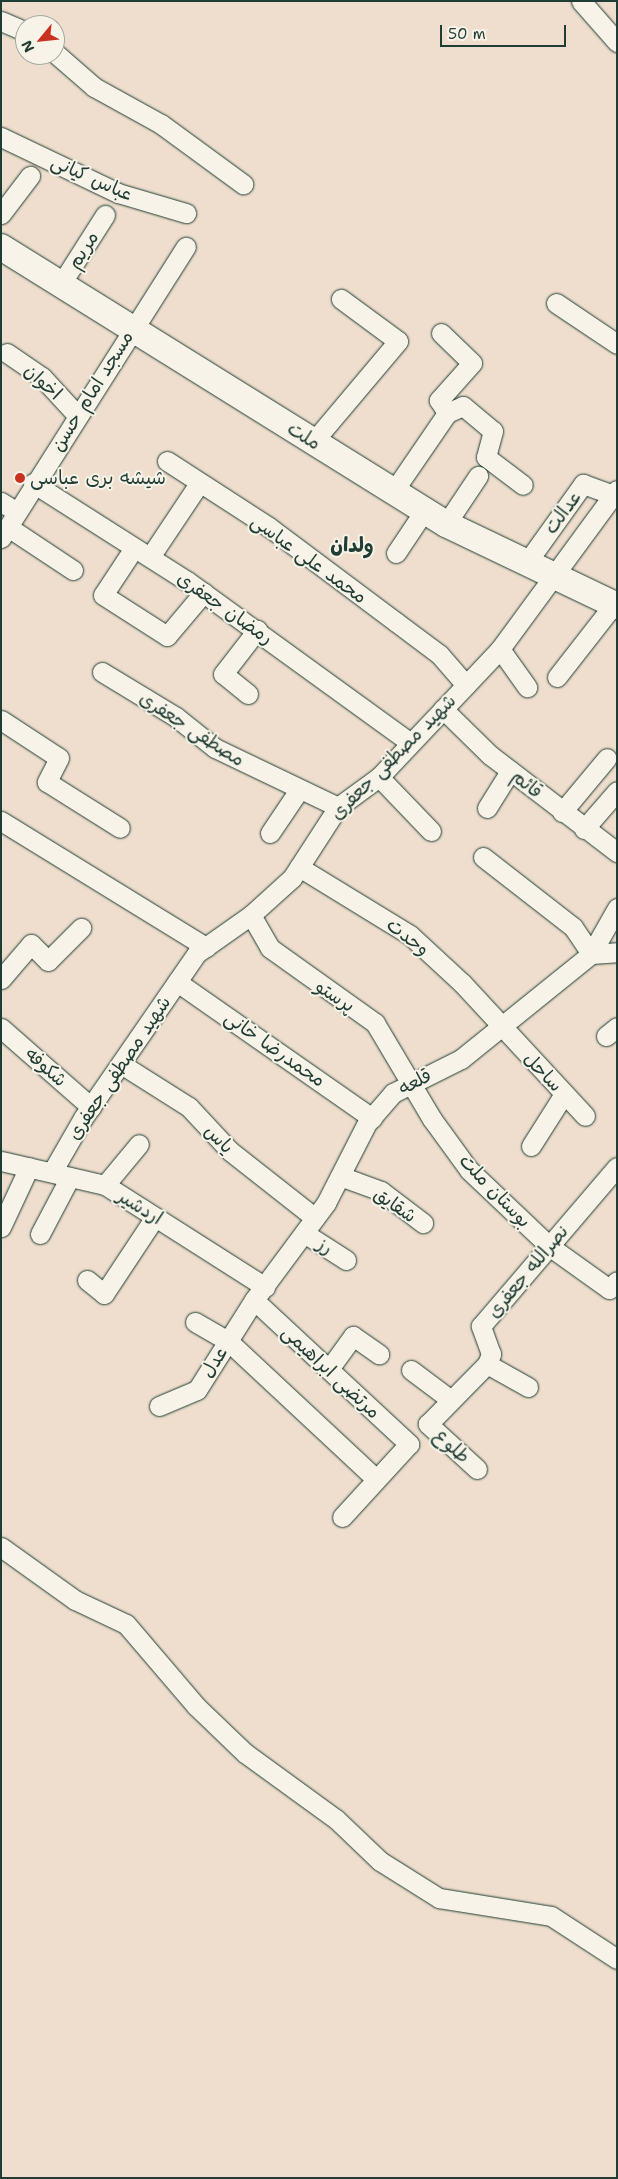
<!DOCTYPE html>
<html>
<head>
<meta charset="utf-8">
<style>
  body { margin:0 }
  #map { position:relative; width:618px; height:2179px; overflow:hidden; background:#efdecd; font-family:"Shantell Sans","Playpen Sans Arabic",sans-serif }
  div>[style] { position:absolute }
  .roads { filter:drop-shadow(0 0 1px #1f3d34) drop-shadow(0 0 1px #1f3d34) }
  .street>* { height:19px; margin:-9.5px; padding:0 9.5px; transform-origin:9.5px; border-radius:9.5px; background:#f7f3e8 }
  .secondary>* { height:26px; margin:-13px; padding:0 13px; transform-origin:13px; border-radius:13px; background:#f7f3e8 }
  .dots>* { width:14px; height:14px; translate:-50% -50%; box-sizing:border-box; border:2px solid #f7f3e8; border-radius:50% }
  span { translate:-50% -50%; white-space:nowrap; text-align:center; line-height:1.15; -webkit-text-stroke:4px #f7f3e8; paint-order:stroke }
  .street-label { font-size:19px; color:#1f3d34 }
  .poi-label { font-size:19px; color:#1f3d34 }
  .left { translate:0 -50%; text-align:left }
  .neighbourhood-label { font-size:20px; color:#1f3d34; font-weight:700 }
  .frame { position:absolute; inset:0; border:2px solid #1f3d34; pointer-events:none }
  .north { position:absolute; left:15px; top:15px; width:50px; height:50px; box-sizing:border-box; background:#f7f3e8; border:1px solid #a1aaa0; border-radius:50%; rotate:242deg; font-size:14px; font-weight:700; line-height:20px; text-align:center; color:#1f3d34 }
  .north::after { content:''; display:block; margin:auto; width:18px; height:22px; background:#c8321e; clip-path:polygon(50% 0,100% 100%,50% 72%,0 100%) }
  .scale { position:absolute; left:440px; top:25px; width:126px; height:22px; box-sizing:border-box; border:2px solid #1f3d34; border-top:0; padding-left:6px; font-size:15px; line-height:18px; white-space:nowrap; color:#1f3d34; -webkit-text-stroke:4px #f7f3e8; paint-order:stroke }
</style>
</head>
<body>
<div id="map">
  <div class="roads">
    <div class="street">
      <div style="left:581px;top:1px;width:55px;rotate:48.7deg"></div>
      <div style="left:1px;top:21px;width:26px;rotate:23deg"></div>
      <div style="left:55px;top:53px;width:52px;rotate:41.1deg"></div>
      <div style="left:94px;top:87px;width:77px;rotate:28.9deg"></div>
      <div style="left:161px;top:124px;width:102px;rotate:36.2deg"></div>
      <div style="left:1px;top:137px;width:130px;rotate:25.6deg"></div>
      <div style="left:118px;top:193px;width:71px;rotate:16.4deg"></div>
      <div style="left:1px;top:214px;width:48px;rotate:-52.7deg"></div>
      <div style="left:61px;top:284px;width:82px;rotate:-57.5deg"></div>
      <div style="left:556px;top:303px;width:73px;rotate:33.9deg"></div>
      <div style="left:441px;top:333px;width:43px;rotate:44.1deg"></div>
      <div style="left:472px;top:363px;width:50px;rotate:131.7deg"></div>
      <div style="left:439px;top:400px;width:15px;rotate:58deg"></div>
      <div style="left:7px;top:353px;width:42px;rotate:34.4deg"></div>
      <div style="left:42px;top:377px;width:52px;rotate:47.4deg"></div>
      <div style="left:313px;top:442px;width:132px;rotate:-49.9deg"></div>
      <div style="left:398px;top:341px;width:71px;rotate:-143.6deg"></div>
      <div style="left:167px;top:461px;width:121px;rotate:32.9deg"></div>
      <div style="left:269px;top:527px;width:159px;rotate:36.8deg"></div>
      <div style="left:396px;top:622px;width:54px;rotate:36.7deg"></div>
      <div style="left:439px;top:654px;width:41px;rotate:48.9deg"></div>
      <div style="left:33px;top:483px;width:183px;rotate:32.5deg"></div>
      <div style="left:187px;top:581px;width:276px;rotate:35.9deg"></div>
      <div style="left:393px;top:492px;width:96px;rotate:-55.6deg"></div>
      <div style="left:447px;top:413px;width:17px;rotate:-24deg"></div>
      <div style="left:463px;top:406px;width:39px;rotate:40deg"></div>
      <div style="left:493px;top:431px;width:27px;rotate:105deg"></div>
      <div style="left:486px;top:457px;width:46px;rotate:37.1deg"></div>
      <div style="left:1px;top:502px;width:19px;rotate:32deg"></div>
      <div style="left:446px;top:524px;width:58px;rotate:-56.3deg"></div>
      <div style="left:8px;top:527px;width:78px;rotate:33.5deg"></div>
      <div style="left:1px;top:538px;width:345px;rotate:-57.6deg"></div>
      <div style="left:134px;top:548px;width:56px;rotate:123.4deg"></div>
      <div style="left:103px;top:595px;width:76px;rotate:32.6deg"></div>
      <div style="left:167px;top:636px;width:57px;rotate:-49.9deg"></div>
      <div style="left:396px;top:553px;width:50px;rotate:-56.3deg"></div>
      <div style="left:150px;top:557px;width:87px;rotate:-56.3deg"></div>
      <div style="left:525px;top:565px;width:100px;rotate:-54.4deg"></div>
      <div style="left:583px;top:484px;width:32px;rotate:20deg"></div>
      <div style="left:500px;top:649px;width:47px;rotate:54.6deg"></div>
      <div style="left:102px;top:672px;width:87px;rotate:31.3deg"></div>
      <div style="left:176px;top:717px;width:50px;rotate:38.5deg"></div>
      <div style="left:215px;top:748px;width:136px;rotate:25.6deg"></div>
      <div style="left:557px;top:677px;width:93px;rotate:-52deg"></div>
      <div style="left:248px;top:694px;width:32px;rotate:-141deg"></div>
      <div style="left:223px;top:674px;width:56px;rotate:-52.3deg"></div>
      <div style="left:443px;top:709px;width:66px;rotate:44.4deg"></div>
      <div style="left:490px;top:755px;width:160px;rotate:37.4deg"></div>
      <div style="left:1px;top:720px;width:69px;rotate:33.2deg"></div>
      <div style="left:59px;top:758px;width:27px;rotate:117deg"></div>
      <div style="left:47px;top:782px;width:86px;rotate:32.2deg"></div>
      <div style="left:379px;top:777px;width:75px;rotate:46.1deg"></div>
      <div style="left:487px;top:808px;width:44px;rotate:-58.1deg"></div>
      <div style="left:562px;top:812px;width:70px;rotate:-50.2deg"></div>
      <div style="left:1px;top:821px;width:241px;rotate:31.6deg"></div>
      <div style="left:584px;top:829px;width:50px;rotate:-49deg"></div>
      <div style="left:270px;top:833px;width:52px;rotate:-56deg"></div>
      <div style="left:483px;top:857px;width:114px;rotate:37.9deg"></div>
      <div style="left:573px;top:927px;width:32px;rotate:56deg"></div>
      <div style="left:591px;top:954px;width:53px;rotate:-60.5deg"></div>
      <div style="left:299px;top:867px;width:130px;rotate:31.5deg"></div>
      <div style="left:410px;top:935px;width:71px;rotate:42.7deg"></div>
      <div style="left:462px;top:983px;width:181px;rotate:47.2deg"></div>
      <div style="left:251px;top:915px;width:38px;rotate:60deg"></div>
      <div style="left:270px;top:948px;width:129px;rotate:35.5deg"></div>
      <div style="left:375px;top:1023px;width:112px;rotate:59.3deg"></div>
      <div style="left:432px;top:1119px;width:63px;rotate:54deg"></div>
      <div style="left:469px;top:1170px;width:110px;rotate:43.5deg"></div>
      <div style="left:549px;top:1246px;width:74px;rotate:35.6deg"></div>
      <div style="left:609px;top:1289px;width:11px;rotate:-45deg"></div>
      <div style="left:1px;top:979px;width:46px;rotate:-49.4deg"></div>
      <div style="left:31px;top:944px;width:24px;rotate:45deg"></div>
      <div style="left:48px;top:961px;width:47px;rotate:-45deg"></div>
      <div style="left:177px;top:982px;width:238px;rotate:34.9deg"></div>
      <div style="left:1px;top:1028px;width:120px;rotate:41.3deg"></div>
      <div style="left:606px;top:1036px;width:14px;rotate:-39deg"></div>
      <div style="left:121px;top:1064px;width:80px;rotate:32.3deg"></div>
      <div style="left:189px;top:1107px;width:60px;rotate:47deg"></div>
      <div style="left:230px;top:1151px;width:108px;rotate:38.2deg"></div>
      <div style="left:531px;top:1146px;width:62px;rotate:-57.6deg"></div>
      <div style="left:1px;top:1161px;width:107px;rotate:13deg"></div>
      <div style="left:105px;top:1185px;width:190px;rotate:32.5deg"></div>
      <div style="left:52px;top:1172px;width:62px;rotate:-60.1deg"></div>
      <div style="left:83px;top:1118px;width:201px;rotate:-55.4deg"></div>
      <div style="left:197px;top:953px;width:66px;rotate:-35.1deg"></div>
      <div style="left:251px;top:915px;width:55px;rotate:-42.1deg"></div>
      <div style="left:292px;top:878px;width:85px;rotate:-57.1deg"></div>
      <div style="left:338px;top:807px;width:51px;rotate:-36.2deg"></div>
      <div style="left:379px;top:777px;width:176px;rotate:-46.6deg"></div>
      <div style="left:500px;top:649px;width:197px;rotate:-53.7deg"></div>
      <div style="left:340px;top:1176px;width:44px;rotate:20.1deg"></div>
      <div style="left:381px;top:1191px;width:53px;rotate:37.3deg"></div>
      <div style="left:105px;top:1185px;width:53px;rotate:-50.3deg"></div>
      <div style="left:1px;top:1227px;width:66px;rotate:-65deg"></div>
      <div style="left:304px;top:1233px;width:50px;rotate:32.7deg"></div>
      <div style="left:40px;top:1234px;width:64px;rotate:-62.2deg"></div>
      <div style="left:87px;top:1280px;width:22px;rotate:39deg"></div>
      <div style="left:104px;top:1294px;width:92px;rotate:-56.5deg"></div>
      <div style="left:254px;top:1300px;width:212px;rotate:42.9deg"></div>
      <div style="left:409px;top:1444px;width:99px;rotate:132.5deg"></div>
      <div style="left:195px;top:1322px;width:38px;rotate:30deg"></div>
      <div style="left:228px;top:1341px;width:202px;rotate:43deg"></div>
      <div style="left:487px;top:1364px;width:47px;rotate:29.3deg"></div>
      <div style="left:329px;top:1369px;width:41px;rotate:-54deg"></div>
      <div style="left:353px;top:1336px;width:32px;rotate:35deg"></div>
      <div style="left:411px;top:1370px;width:50px;rotate:36.9deg"></div>
      <div style="left:159px;top:1406px;width:41px;rotate:-22.8deg"></div>
      <div style="left:197px;top:1390px;width:107px;rotate:-57.7deg"></div>
      <div style="left:254px;top:1300px;width:121px;rotate:-53.4deg"></div>
      <div style="left:326px;top:1203px;width:90px;rotate:-62.9deg"></div>
      <div style="left:367px;top:1123px;width:40px;rotate:-49deg"></div>
      <div style="left:393px;top:1093px;width:76px;rotate:-26.6deg"></div>
      <div style="left:461px;top:1059px;width:167px;rotate:-38.9deg"></div>
      <div style="left:591px;top:954px;width:26px;rotate:-4deg"></div>
      <div style="left:477px;top:1469px;width:67px;rotate:-137.4deg"></div>
      <div style="left:428px;top:1424px;width:84px;rotate:-45.5deg"></div>
      <div style="left:487px;top:1364px;width:11px;rotate:-68deg"></div>
      <div style="left:491px;top:1354px;width:30px;rotate:-110deg"></div>
      <div style="left:481px;top:1326px;width:209px;rotate:-49.5deg"></div>
      <div style="left:1px;top:1547px;width:91px;rotate:35.6deg"></div>
      <div style="left:75px;top:1600px;width:56px;rotate:25.2deg"></div>
      <div style="left:126px;top:1624px;width:108px;rotate:49.5deg"></div>
      <div style="left:196px;top:1706px;width:68px;rotate:43.8deg"></div>
      <div style="left:245px;top:1753px;width:112px;rotate:36deg"></div>
      <div style="left:336px;top:1819px;width:61px;rotate:43.7deg"></div>
      <div style="left:380px;top:1861px;width:70px;rotate:32.1deg"></div>
      <div style="left:439px;top:1898px;width:113px;rotate:9.1deg"></div>
      <div style="left:551px;top:1916px;width:79px;rotate:33.1deg"></div>
    </div>
    <div class="secondary">
      <div style="left:1px;top:247px;width:524px;rotate:31.9deg"></div>
      <div style="left:446px;top:524px;width:190px;rotate:25.6deg"></div>
    </div>
  </div>
  <div class="dots">
    <div style="left:20px;top:478px;background:#c8321e"></div>
  </div>
  <div class="street-label">
    <span style="left:92px;top:178px;rotate:24deg">عباس کیانی</span>
    <span style="left:83px;top:250px;rotate:-57deg">مریم</span>
    <span style="left:43px;top:382px;rotate:42deg">اخوان</span>
    <span style="left:92px;top:391px;rotate:-58deg">مسجد امام حسن</span>
    <span style="left:304px;top:436px;rotate:32deg">ملت</span>
    <span style="left:563px;top:512px;rotate:-54deg">عدالت</span>
    <span style="left:309px;top:559px;rotate:36deg">محمد علی عباسی</span>
    <span style="left:225px;top:608px;rotate:35deg">رمضان جعفری</span>
    <span style="left:192px;top:729px;rotate:33deg">مصطفی جعفری</span>
    <span style="left:393px;top:757px;rotate:-45deg">شهید مصطفی جعفری</span>
    <span style="left:527px;top:784px;rotate:38deg">قائم</span>
    <span style="left:408px;top:937px;rotate:38deg">وحدت</span>
    <span style="left:335px;top:996px;rotate:33deg">پرستو</span>
    <span style="left:275px;top:1049px;rotate:35deg">محمدرضا خانی</span>
    <span style="left:46px;top:1067px;rotate:42deg">شکوفه</span>
    <span style="left:119px;top:1068px;rotate:-56deg">شهید مصطفی جعفری</span>
    <span style="left:543px;top:1072px;rotate:46deg">ساحل</span>
    <span style="left:415px;top:1082px;rotate:-28deg">قلعه</span>
    <span style="left:219px;top:1139px;rotate:45deg">یاس</span>
    <span style="left:495px;top:1191px;rotate:46deg">بوستان ملت</span>
    <span style="left:395px;top:1205px;rotate:34deg">شقایق</span>
    <span style="left:140px;top:1207px;rotate:32deg">اردشیر</span>
    <span style="left:325px;top:1246px;rotate:33deg">رز</span>
    <span style="left:528px;top:1271px;rotate:-50deg">نصرالله جعفری</span>
    <span style="left:214px;top:1362px;rotate:-57deg">عدل</span>
    <span style="left:331px;top:1372px;rotate:43deg">مرتضی ابراهیمی</span>
    <span style="left:452px;top:1446px;rotate:43deg">طلوع</span>
  </div>
  <div class="poi-label">
    <span class="left" style="left:30px;top:478px">شیشه بری عباسی</span>
  </div>
  <div class="neighbourhood-label">
    <span style="left:352px;top:545px">ولدان</span>
  </div>
  <div class="frame"></div>
  <div class="north">N</div>
  <div class="scale">50 m</div>
</div>
</body>
</html>
